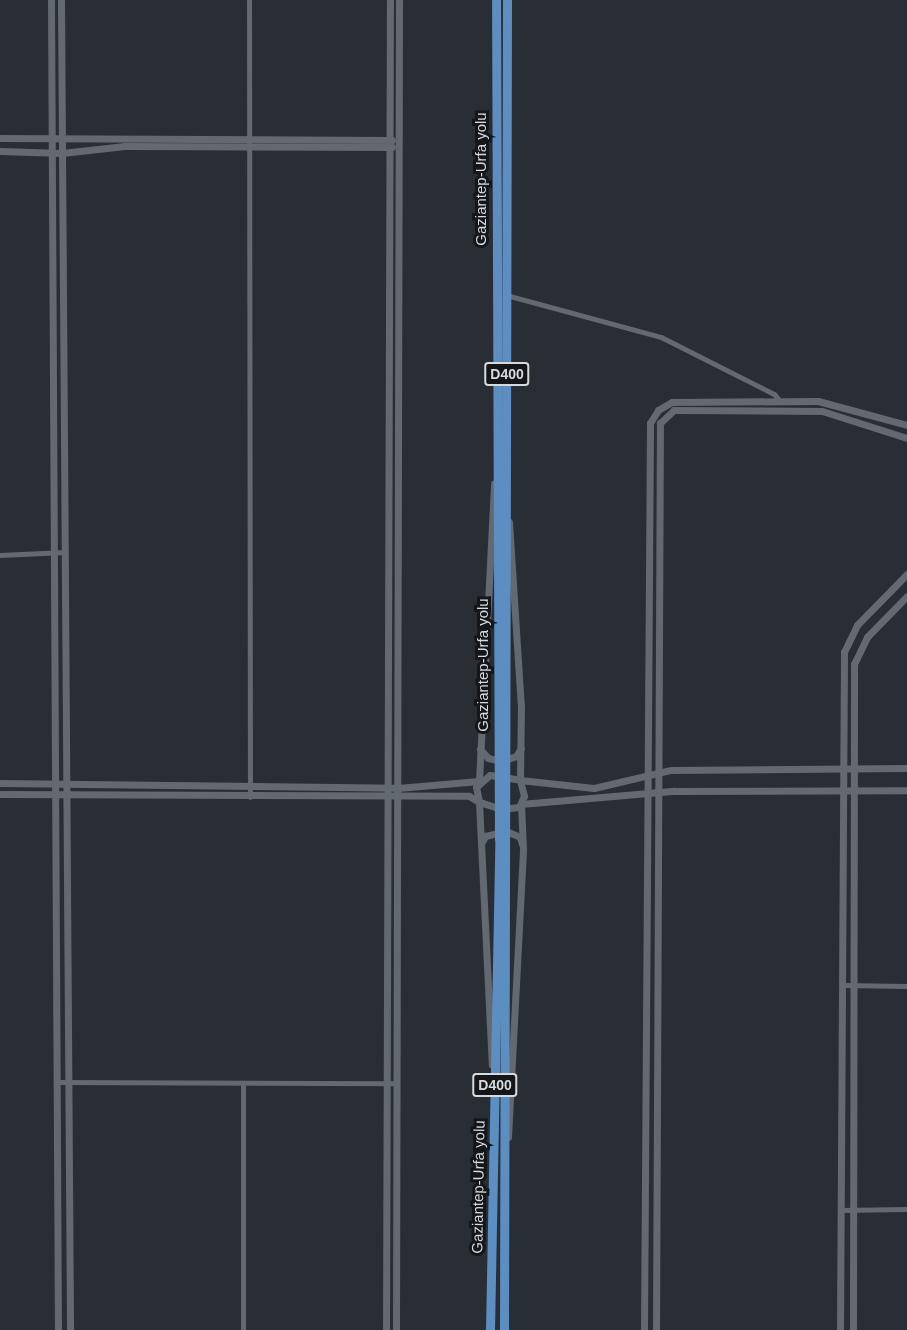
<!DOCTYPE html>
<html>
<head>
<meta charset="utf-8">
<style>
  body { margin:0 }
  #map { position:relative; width:907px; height:1330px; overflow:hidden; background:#292e34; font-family:Arial,sans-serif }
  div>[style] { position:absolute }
  .minor>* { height:5px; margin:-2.5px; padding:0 2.5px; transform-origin:2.5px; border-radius:2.5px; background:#636970 }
  .tertiary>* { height:7px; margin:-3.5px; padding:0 3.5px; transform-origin:3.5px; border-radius:3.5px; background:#636970 }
  .trunk>* { height:9px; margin:-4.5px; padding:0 4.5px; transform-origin:4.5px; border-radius:4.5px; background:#5c8ec1 }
  span { translate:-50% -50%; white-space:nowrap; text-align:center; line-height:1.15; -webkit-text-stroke:6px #141619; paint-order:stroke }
  .shield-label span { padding:2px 4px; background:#141619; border:2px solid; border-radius:4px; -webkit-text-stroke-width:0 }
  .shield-label { font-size:14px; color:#d6dadd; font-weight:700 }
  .street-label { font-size:15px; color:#d6dadd }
</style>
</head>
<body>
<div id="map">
  <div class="minor">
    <div style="left:249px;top:0;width:797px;rotate:89.93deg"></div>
    <div style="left:506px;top:295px;width:161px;rotate:15.2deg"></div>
    <div style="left:661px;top:337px;width:127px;rotate:26.8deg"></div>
    <div style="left:774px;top:394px;width:9px;rotate:49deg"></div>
    <div style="left:0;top:555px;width:65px;rotate:-2.6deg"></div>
    <div style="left:842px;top:985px;width:65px;rotate:0.9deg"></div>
    <div style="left:56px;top:1082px;width:341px;rotate:0.2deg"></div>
    <div style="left:243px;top:1085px;width:245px;rotate:90deg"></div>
    <div style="left:840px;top:1210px;width:67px;rotate:-0.9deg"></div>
  </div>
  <div class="tertiary">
    <div style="left:51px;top:0;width:1330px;rotate:89.7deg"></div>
    <div style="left:61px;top:0;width:1330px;rotate:89.61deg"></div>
    <div style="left:0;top:138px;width:392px;rotate:0.3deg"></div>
    <div style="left:0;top:151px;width:62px;rotate:1.8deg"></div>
    <div style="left:62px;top:153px;width:63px;rotate:-6.3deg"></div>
    <div style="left:125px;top:146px;width:267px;rotate:0.2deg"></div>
    <div style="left:509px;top:522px;width:184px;rotate:86.3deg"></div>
    <div style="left:521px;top:706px;width:74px;rotate:90.8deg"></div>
    <div style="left:520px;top:780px;width:74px;rotate:6.2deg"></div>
    <div style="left:594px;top:788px;width:79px;rotate:-13.2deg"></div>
    <div style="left:671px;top:770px;width:236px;rotate:-0.5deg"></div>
    <div style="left:480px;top:749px;width:12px;rotate:48deg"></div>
    <div style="left:488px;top:758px;width:13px;rotate:13deg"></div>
    <div style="left:501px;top:761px;width:16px;rotate:-18deg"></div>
    <div style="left:516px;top:756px;width:9px;rotate:-58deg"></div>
    <div style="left:490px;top:775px;width:30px;rotate:9deg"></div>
    <div style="left:520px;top:780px;width:16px;rotate:76deg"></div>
    <div style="left:524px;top:796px;width:12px;rotate:114deg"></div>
    <div style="left:519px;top:807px;width:18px;rotate:174deg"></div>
    <div style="left:501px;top:809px;width:23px;rotate:-162deg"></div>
    <div style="left:479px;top:802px;width:15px;rotate:-101deg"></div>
    <div style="left:476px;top:787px;width:18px;rotate:-41deg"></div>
    <div style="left:0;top:783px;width:398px;rotate:0.7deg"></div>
    <div style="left:398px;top:788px;width:81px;rotate:-4.9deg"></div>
    <div style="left:479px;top:781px;width:298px;rotate:-87.1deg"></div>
    <div style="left:0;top:794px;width:469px;rotate:0.2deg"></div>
    <div style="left:469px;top:796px;width:12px;rotate:31deg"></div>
    <div style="left:479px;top:802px;width:263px;rotate:87.2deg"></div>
    <div style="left:482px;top:842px;width:7px;rotate:-63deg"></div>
    <div style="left:485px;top:836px;width:22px;rotate:-13deg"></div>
    <div style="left:506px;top:831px;width:15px;rotate:23deg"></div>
    <div style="left:520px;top:837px;width:7px;rotate:74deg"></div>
    <div style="left:508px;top:1137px;width:288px;rotate:-87deg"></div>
    <div style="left:523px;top:849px;width:45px;rotate:-92.5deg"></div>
    <div style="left:521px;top:804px;width:154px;rotate:-4.9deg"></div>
    <div style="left:674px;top:791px;width:233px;rotate:-0.2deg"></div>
    <div style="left:386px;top:1330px;width:1330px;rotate:-89.83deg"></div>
    <div style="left:396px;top:1330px;width:1330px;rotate:-89.87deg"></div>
    <div style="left:644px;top:1330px;width:907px;rotate:-89.62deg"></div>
    <div style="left:650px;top:423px;width:15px;rotate:-58deg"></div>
    <div style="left:658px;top:410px;width:16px;rotate:-30deg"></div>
    <div style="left:672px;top:402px;width:146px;rotate:-0.4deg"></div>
    <div style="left:818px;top:401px;width:92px;rotate:15.1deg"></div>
    <div style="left:656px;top:1330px;width:907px;rotate:-89.75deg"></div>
    <div style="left:660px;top:423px;width:19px;rotate:-43deg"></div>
    <div style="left:674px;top:410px;width:148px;rotate:0.4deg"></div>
    <div style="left:822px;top:411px;width:89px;rotate:17.6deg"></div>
    <div style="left:840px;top:1330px;width:678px;rotate:-89.66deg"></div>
    <div style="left:844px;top:652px;width:30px;rotate:-64deg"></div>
    <div style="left:857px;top:625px;width:71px;rotate:-45.6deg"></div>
    <div style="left:853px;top:1330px;width:666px;rotate:-89.91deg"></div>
    <div style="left:854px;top:664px;width:30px;rotate:-64deg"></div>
    <div style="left:867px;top:637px;width:57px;rotate:-45.7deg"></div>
  </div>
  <div class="trunk">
    <div style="left:490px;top:1330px;width:491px;rotate:-88.9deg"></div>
    <div style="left:499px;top:839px;width:839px;rotate:-90.2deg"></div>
    <div style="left:504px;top:1330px;width:1330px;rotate:-89.87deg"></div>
  </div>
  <div class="shield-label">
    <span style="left:507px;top:374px">D400</span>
    <span style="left:495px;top:1085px">D400</span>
  </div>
  <div class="street-label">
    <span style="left:481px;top:179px;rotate:-90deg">Gaziantep-Urfa yolu</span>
    <span style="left:483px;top:665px;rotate:-90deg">Gaziantep-Urfa yolu</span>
    <span style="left:478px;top:1187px;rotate:-89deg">Gaziantep-Urfa yolu</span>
  </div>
</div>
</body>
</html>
